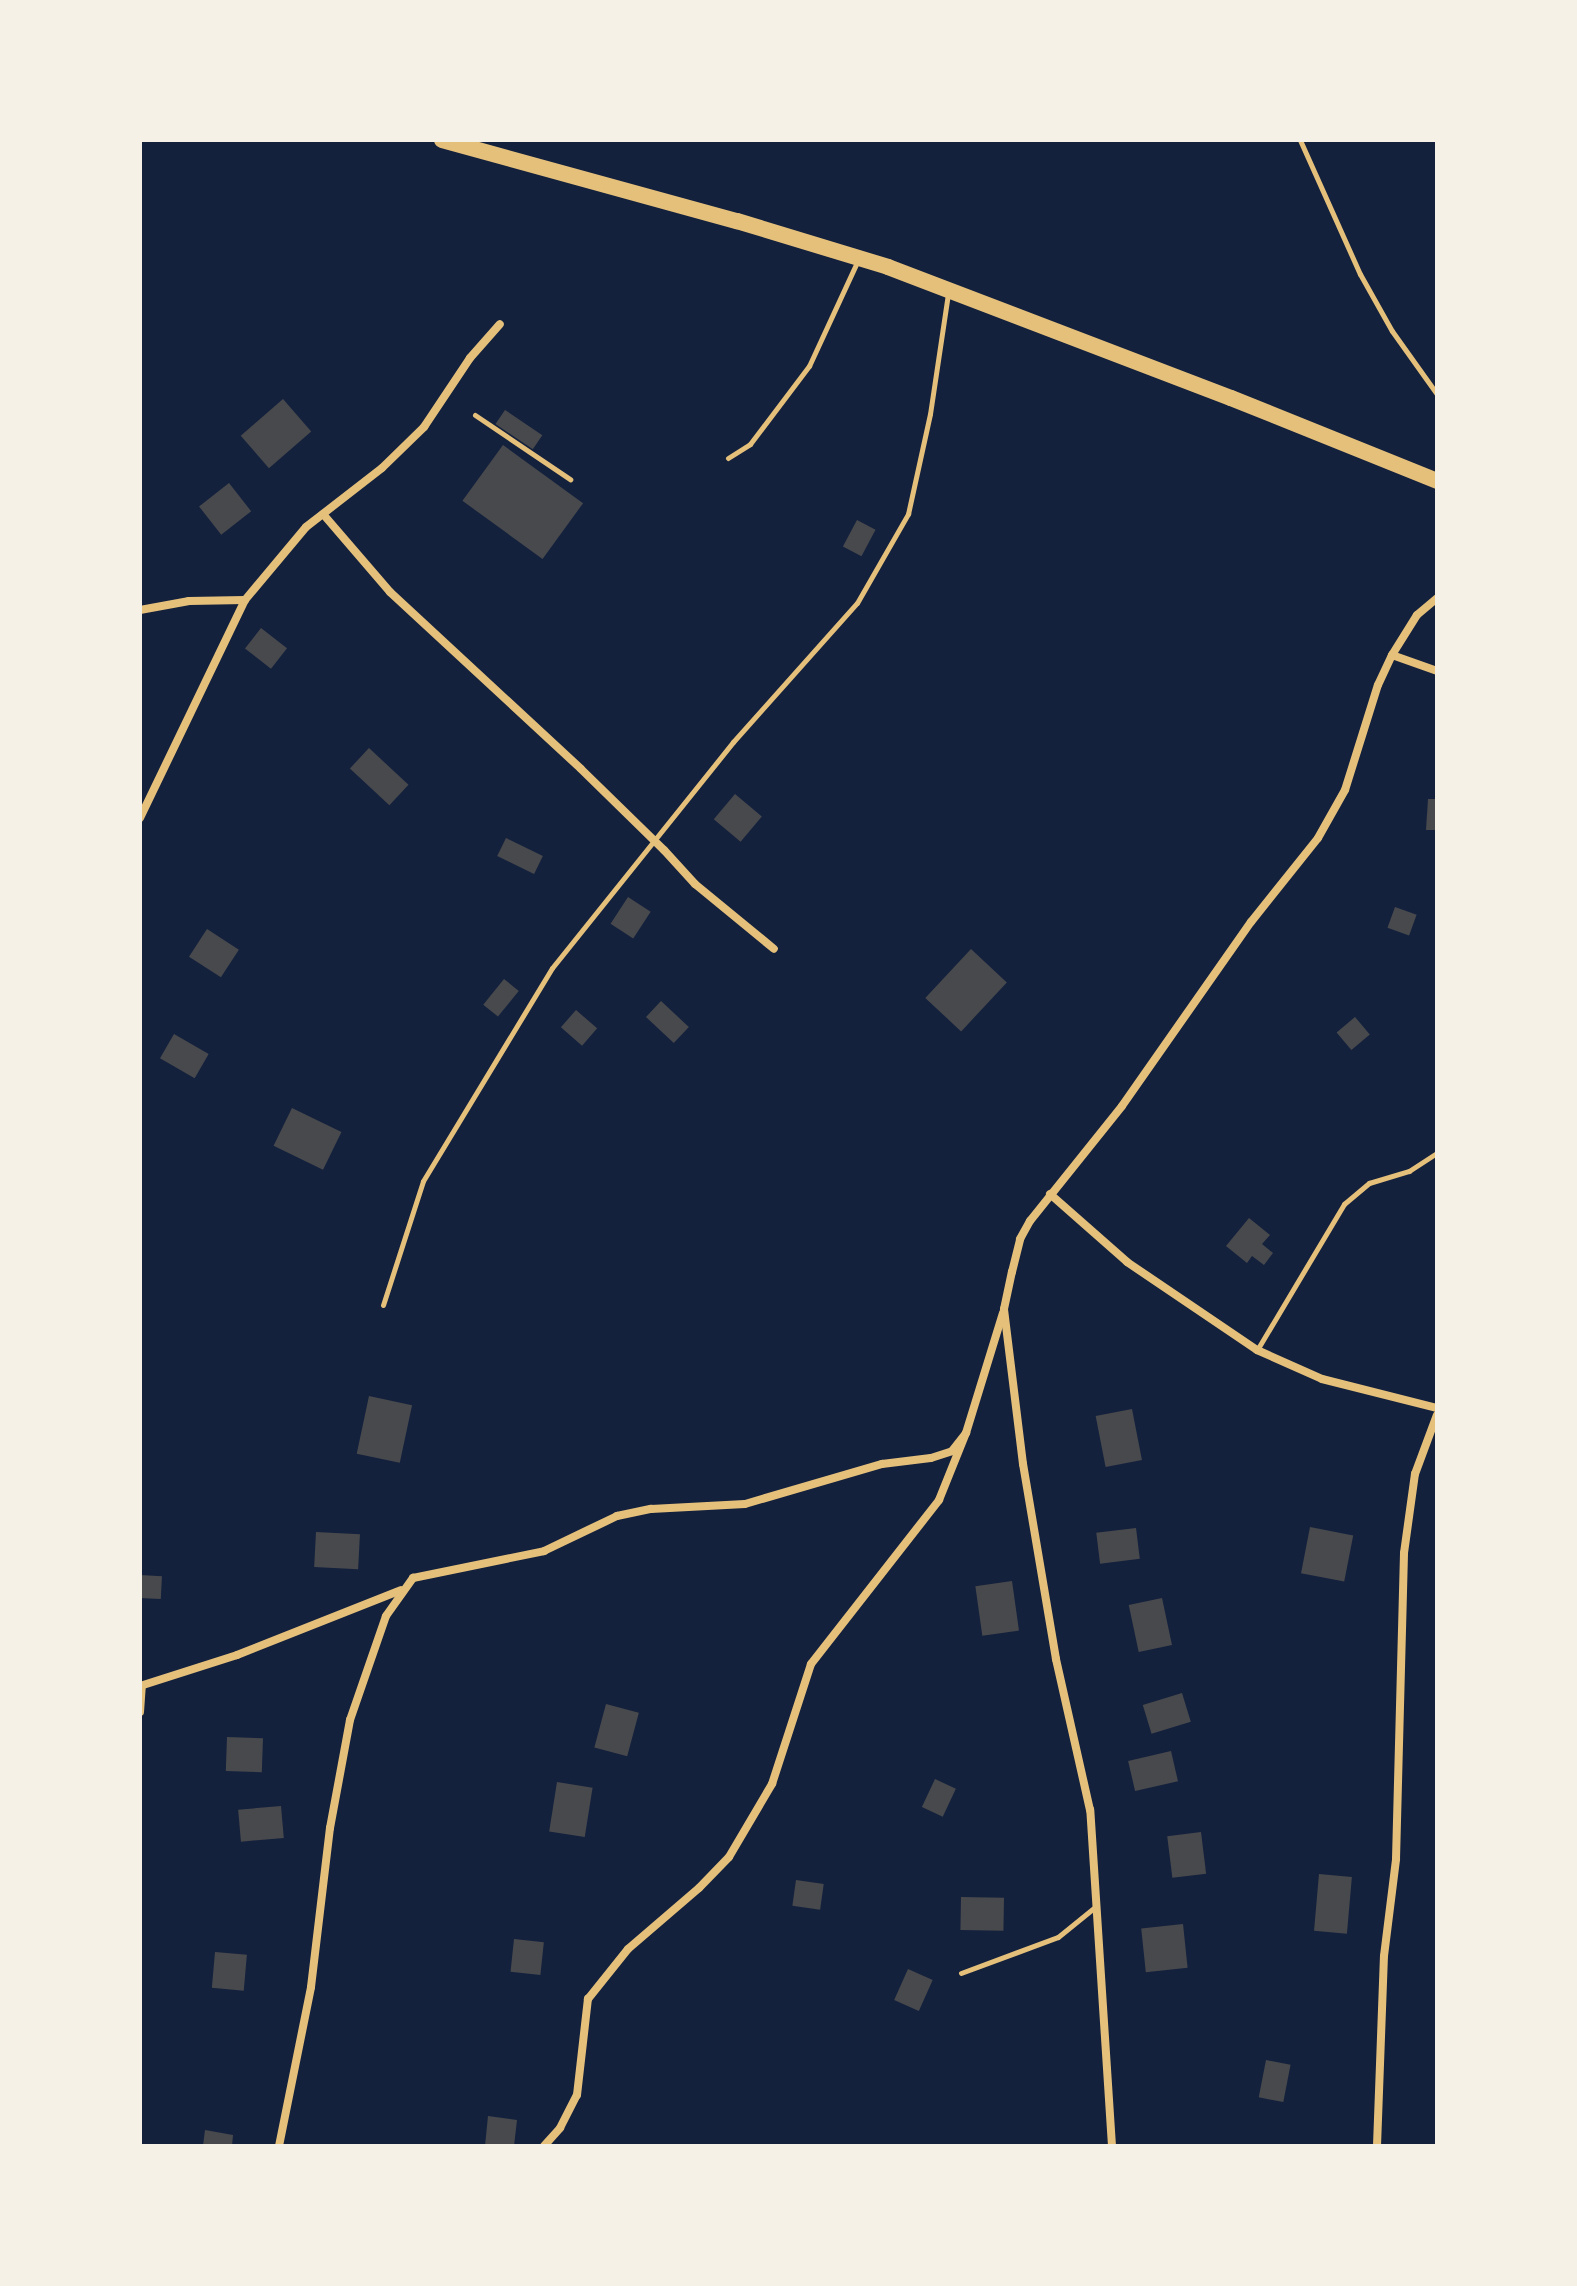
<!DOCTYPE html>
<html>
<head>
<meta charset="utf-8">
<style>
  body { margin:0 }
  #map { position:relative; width:1577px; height:2286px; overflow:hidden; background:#14213d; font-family:"Roboto Serif",serif }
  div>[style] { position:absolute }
  .building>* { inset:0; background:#48494c; transform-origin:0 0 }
  .service>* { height:5px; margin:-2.5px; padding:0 2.5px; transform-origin:2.5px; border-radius:2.5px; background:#e5c07b }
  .minor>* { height:8px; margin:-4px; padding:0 4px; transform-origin:4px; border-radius:4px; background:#e5c07b }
  .primary>* { height:16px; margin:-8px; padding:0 8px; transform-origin:8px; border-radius:8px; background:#e5c07b }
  span { translate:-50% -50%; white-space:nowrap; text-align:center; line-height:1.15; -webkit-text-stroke:7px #f6f1e7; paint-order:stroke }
  .frame { position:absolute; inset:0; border:142px solid #f6f1e7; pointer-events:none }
</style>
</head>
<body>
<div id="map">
  <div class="building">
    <div style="left:283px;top:399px;width:43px;height:56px;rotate:49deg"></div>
    <div style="left:505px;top:410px;width:45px;height:17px;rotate:34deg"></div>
    <div style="left:503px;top:445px;width:99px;height:69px;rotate:36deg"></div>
    <div style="left:229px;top:483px;width:36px;height:38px;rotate:52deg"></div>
    <div style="left:857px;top:520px;width:21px;height:30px;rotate:28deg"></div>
    <div style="left:261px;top:628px;width:33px;height:26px;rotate:38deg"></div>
    <div style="left:369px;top:748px;width:54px;height:28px;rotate:43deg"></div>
    <div style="left:735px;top:794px;width:35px;height:33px;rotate:40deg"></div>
    <div style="clip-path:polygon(1428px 799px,1437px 799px,1437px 830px,1426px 830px)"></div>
    <div style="left:506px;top:838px;width:41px;height:20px;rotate:26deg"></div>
    <div style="left:628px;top:897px;width:27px;height:32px;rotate:33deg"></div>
    <div style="left:1395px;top:907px;width:23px;height:22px;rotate:20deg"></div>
    <div style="left:207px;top:929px;width:38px;height:33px;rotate:33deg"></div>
    <div style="left:971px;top:949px;width:49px;height:67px;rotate:43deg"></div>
    <div style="left:504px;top:979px;width:19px;height:33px;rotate:39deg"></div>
    <div style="left:661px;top:1001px;width:38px;height:22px;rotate:43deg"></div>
    <div style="left:576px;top:1010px;width:28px;height:23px;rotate:41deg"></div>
    <div style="left:1355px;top:1017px;width:23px;height:24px;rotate:50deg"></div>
    <div style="left:174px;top:1034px;width:40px;height:28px;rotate:30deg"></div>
    <div style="left:292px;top:1108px;width:55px;height:42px;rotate:26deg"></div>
    <div style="clip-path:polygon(1249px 1218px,1270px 1235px,1262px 1244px,1273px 1253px,1264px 1265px,1252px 1256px,1247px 1263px,1226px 1246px)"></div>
    <div style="left:369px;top:1396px;width:44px;height:59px;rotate:12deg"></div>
    <div style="left:1132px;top:1409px;width:52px;height:37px;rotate:79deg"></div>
    <div style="left:1310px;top:1527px;width:44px;height:47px;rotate:11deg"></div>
    <div style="left:1136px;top:1528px;width:31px;height:40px;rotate:83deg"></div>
    <div style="left:316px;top:1532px;width:44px;height:35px;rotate:3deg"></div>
    <div style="left:140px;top:1575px;width:22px;height:23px;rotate:3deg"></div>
    <div style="left:1012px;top:1581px;width:50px;height:37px;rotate:82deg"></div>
    <div style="left:1162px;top:1598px;width:48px;height:34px;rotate:78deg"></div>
    <div style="left:1182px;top:1693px;width:30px;height:41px;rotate:73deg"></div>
    <div style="left:606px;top:1704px;width:34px;height:45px;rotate:15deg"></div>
    <div style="left:227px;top:1737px;width:36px;height:34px;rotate:2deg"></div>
    <div style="left:1171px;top:1751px;width:31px;height:44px;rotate:77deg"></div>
    <div style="left:935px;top:1779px;width:23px;height:31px;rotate:25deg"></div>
    <div style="left:557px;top:1782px;width:36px;height:50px;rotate:9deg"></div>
    <div style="left:281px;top:1806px;width:32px;height:43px;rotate:85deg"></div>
    <div style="left:1201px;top:1832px;width:42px;height:34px;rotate:83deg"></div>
    <div style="left:1319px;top:1874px;width:33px;height:57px;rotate:5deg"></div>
    <div style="left:796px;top:1880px;width:28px;height:26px;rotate:8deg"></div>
    <div style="left:961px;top:1897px;width:43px;height:33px;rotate:1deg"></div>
    <div style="left:1183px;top:1924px;width:44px;height:42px;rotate:84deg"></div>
    <div style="left:514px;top:1939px;width:30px;height:33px;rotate:6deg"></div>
    <div style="left:215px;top:1952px;width:32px;height:36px;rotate:5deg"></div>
    <div style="left:908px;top:1969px;width:27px;height:34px;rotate:24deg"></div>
    <div style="left:1266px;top:2060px;width:25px;height:38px;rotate:11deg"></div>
    <div style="clip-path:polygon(488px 2116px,517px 2120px,514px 2146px,485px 2146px)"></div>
    <div style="clip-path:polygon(205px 2130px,233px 2135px,232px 2146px,203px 2146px)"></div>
  </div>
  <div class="service">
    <div style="left:1300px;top:140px;width:147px;rotate:65.9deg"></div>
    <div style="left:1360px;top:274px;width:65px;rotate:60.7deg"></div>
    <div style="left:1392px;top:331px;width:77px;rotate:54.5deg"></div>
    <div style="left:475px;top:415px;width:115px;rotate:34deg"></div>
    <div style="left:728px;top:458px;width:26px;rotate:-32deg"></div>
    <div style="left:750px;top:444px;width:98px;rotate:-52.9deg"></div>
    <div style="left:809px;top:366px;width:115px;rotate:-65.2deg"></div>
    <div style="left:383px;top:1305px;width:130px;rotate:-72.1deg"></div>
    <div style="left:423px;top:1181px;width:249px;rotate:-58.8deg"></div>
    <div style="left:552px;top:968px;width:290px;rotate:-51.3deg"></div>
    <div style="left:733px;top:742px;width:186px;rotate:-48.3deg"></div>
    <div style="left:857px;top:603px;width:103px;rotate:-60.2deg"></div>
    <div style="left:908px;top:514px;width:102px;rotate:-77.6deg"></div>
    <div style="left:930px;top:414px;width:122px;rotate:-81.5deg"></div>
    <div style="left:1257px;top:1350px;width:170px;rotate:-59.2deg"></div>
    <div style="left:1344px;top:1204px;width:33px;rotate:-40deg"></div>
    <div style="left:1369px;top:1183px;width:42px;rotate:-16.7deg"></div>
    <div style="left:1409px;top:1171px;width:33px;rotate:-33deg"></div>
    <div style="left:961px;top:1973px;width:103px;rotate:-20.4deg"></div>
    <div style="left:1058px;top:1937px;width:48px;rotate:-39deg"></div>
  </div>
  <div class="minor">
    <div style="left:323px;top:514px;width:103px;rotate:49.3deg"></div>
    <div style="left:390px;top:592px;width:260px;rotate:42.8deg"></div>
    <div style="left:581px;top:769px;width:116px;rotate:44.3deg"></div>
    <div style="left:664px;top:850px;width:46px;rotate:47.6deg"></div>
    <div style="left:695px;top:884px;width:102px;rotate:39.4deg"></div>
    <div style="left:140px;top:610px;width:50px;rotate:-10.4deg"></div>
    <div style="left:189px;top:601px;width:56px;rotate:-1deg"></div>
    <div style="left:1392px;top:655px;width:48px;rotate:19.6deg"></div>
    <div style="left:140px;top:818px;width:242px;rotate:-64.3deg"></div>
    <div style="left:245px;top:600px;width:95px;rotate:-50.1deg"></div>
    <div style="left:306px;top:527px;width:96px;rotate:-37.8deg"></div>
    <div style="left:382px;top:468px;width:59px;rotate:-44.3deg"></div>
    <div style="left:424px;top:427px;width:83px;rotate:-56.3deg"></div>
    <div style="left:470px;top:358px;width:45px;rotate:-48.6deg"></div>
    <div style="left:1050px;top:1194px;width:103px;rotate:41.4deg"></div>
    <div style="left:1127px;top:1262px;width:157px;rotate:34.1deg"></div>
    <div style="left:1257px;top:1350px;width:71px;rotate:24deg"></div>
    <div style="left:1322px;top:1379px;width:119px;rotate:14.2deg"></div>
    <div style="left:140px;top:1686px;width:102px;rotate:-17.7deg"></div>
    <div style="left:237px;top:1655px;width:176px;rotate:-21.6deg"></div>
    <div style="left:140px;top:1712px;width:26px;rotate:-86deg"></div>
    <div style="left:279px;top:2146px;width:162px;rotate:-78.6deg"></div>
    <div style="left:311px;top:1987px;width:160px;rotate:-83.2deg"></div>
    <div style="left:330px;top:1828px;width:110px;rotate:-79.5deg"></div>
    <div style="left:350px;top:1720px;width:110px;rotate:-70.9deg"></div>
    <div style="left:386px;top:1616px;width:47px;rotate:-54.6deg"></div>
    <div style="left:413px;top:1578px;width:134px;rotate:-11.6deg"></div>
    <div style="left:544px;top:1551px;width:81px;rotate:-25.6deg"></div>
    <div style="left:617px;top:1516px;width:35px;rotate:-12deg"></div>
    <div style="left:651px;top:1509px;width:94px;rotate:-3deg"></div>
    <div style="left:745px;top:1504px;width:143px;rotate:-16.3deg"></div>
    <div style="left:882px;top:1464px;width:49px;rotate:-7deg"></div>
    <div style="left:931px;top:1458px;width:22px;rotate:-18deg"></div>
    <div style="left:952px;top:1451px;width:23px;rotate:-52deg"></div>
    <div style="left:544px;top:2146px;width:24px;rotate:-48deg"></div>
    <div style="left:560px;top:2128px;width:37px;rotate:-63deg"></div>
    <div style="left:577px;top:2095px;width:97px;rotate:-83.5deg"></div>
    <div style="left:588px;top:1999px;width:64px;rotate:-51.3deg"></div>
    <div style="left:628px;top:1949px;width:94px;rotate:-40.7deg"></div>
    <div style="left:699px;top:1888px;width:43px;rotate:-45.9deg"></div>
    <div style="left:729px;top:1857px;width:85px;rotate:-59.5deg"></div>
    <div style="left:772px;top:1784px;width:126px;rotate:-72deg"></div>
    <div style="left:811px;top:1664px;width:208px;rotate:-52deg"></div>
    <div style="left:939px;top:1500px;width:72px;rotate:-68.1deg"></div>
    <div style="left:966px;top:1433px;width:126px;rotate:-72.9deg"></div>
    <div style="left:1112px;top:2146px;width:337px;rotate:-93.7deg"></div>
    <div style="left:1090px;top:1810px;width:155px;rotate:-102.7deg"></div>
    <div style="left:1056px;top:1659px;width:198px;rotate:-99.6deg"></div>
    <div style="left:1023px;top:1464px;width:156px;rotate:-97deg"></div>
    <div style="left:1004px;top:1309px;width:38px;rotate:-78deg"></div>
    <div style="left:1012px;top:1272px;width:34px;rotate:-76deg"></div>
    <div style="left:1020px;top:1239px;width:21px;rotate:-61deg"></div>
    <div style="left:1030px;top:1221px;width:147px;rotate:-51.3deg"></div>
    <div style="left:1122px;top:1106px;width:225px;rotate:-55deg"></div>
    <div style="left:1251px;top:922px;width:107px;rotate:-51.4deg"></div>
    <div style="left:1318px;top:838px;width:55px;rotate:-60.6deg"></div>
    <div style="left:1345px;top:790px;width:110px;rotate:-72.6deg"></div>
    <div style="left:1378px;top:685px;width:33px;rotate:-65deg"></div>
    <div style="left:1392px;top:655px;width:47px;rotate:-58deg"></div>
    <div style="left:1417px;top:615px;width:26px;rotate:-40deg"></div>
    <div style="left:1377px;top:2146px;width:190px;rotate:-87.9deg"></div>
    <div style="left:1384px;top:1956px;width:98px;rotate:-82.9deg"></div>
    <div style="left:1396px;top:1859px;width:306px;rotate:-88.5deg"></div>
    <div style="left:1404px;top:1553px;width:80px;rotate:-82.1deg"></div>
    <div style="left:1415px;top:1474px;width:63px;rotate:-69.6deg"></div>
  </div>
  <div class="primary">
    <div style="left:442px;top:140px;width:306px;rotate:15.4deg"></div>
    <div style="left:737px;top:221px;width:158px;rotate:16.9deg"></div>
    <div style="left:888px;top:267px;width:367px;rotate:20.9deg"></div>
    <div style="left:1231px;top:398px;width:222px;rotate:21.9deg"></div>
  </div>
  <div class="frame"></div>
</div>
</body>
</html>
